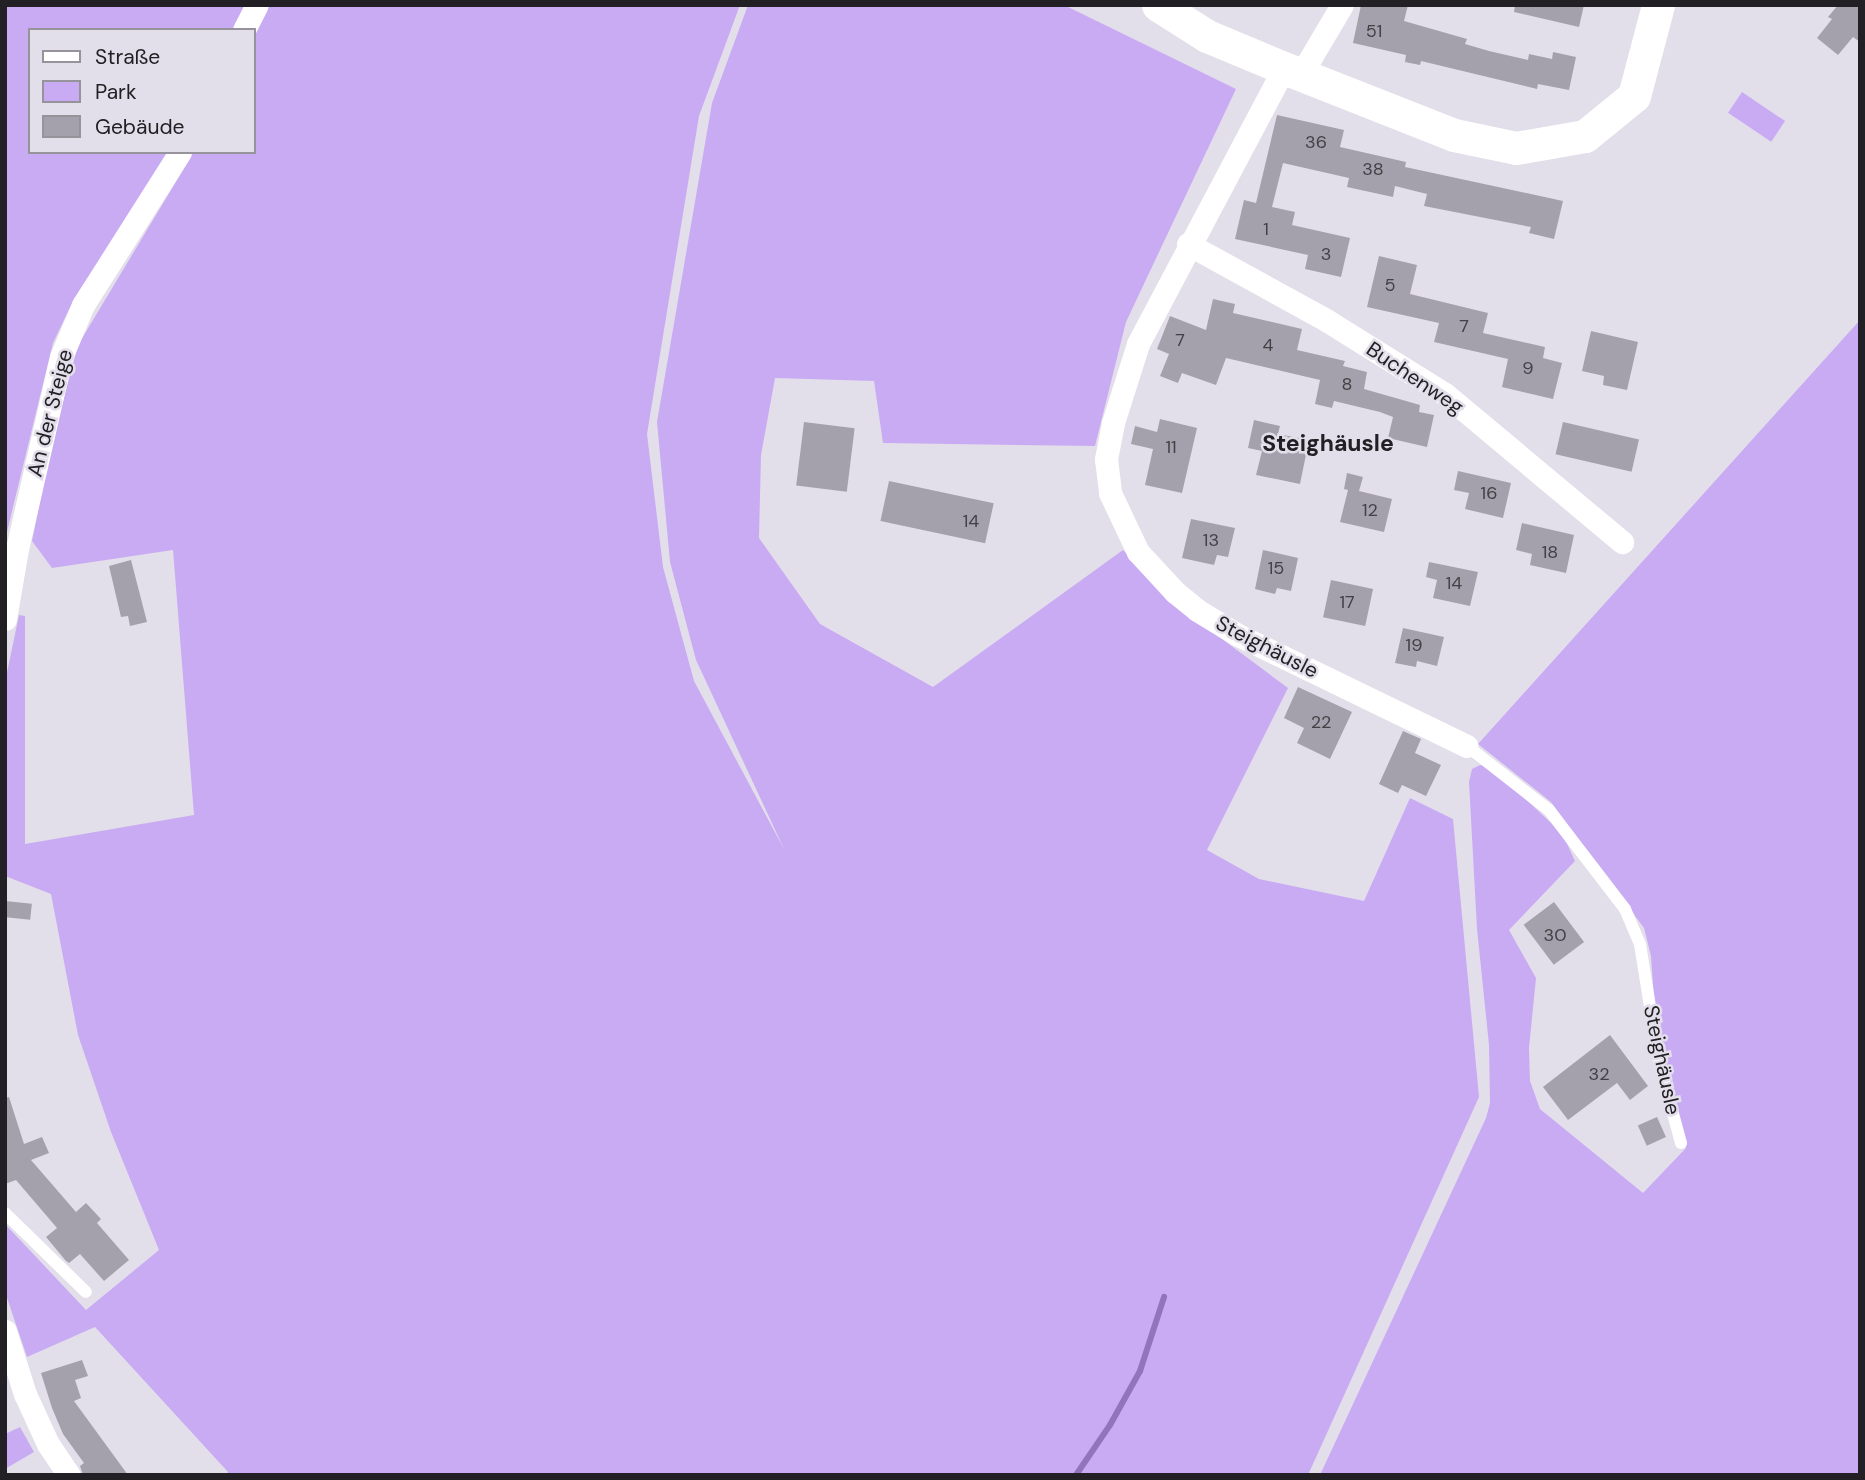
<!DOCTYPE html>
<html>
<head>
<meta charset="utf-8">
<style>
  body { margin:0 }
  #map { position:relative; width:1865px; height:1480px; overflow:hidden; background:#e3dfea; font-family:"DM Sans",sans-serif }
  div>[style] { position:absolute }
  .green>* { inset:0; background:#c9abf4; transform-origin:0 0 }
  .stream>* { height:6px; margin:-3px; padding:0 3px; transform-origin:3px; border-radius:3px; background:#9274bb }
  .building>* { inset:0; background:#a5a1ac; transform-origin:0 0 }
  .lane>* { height:12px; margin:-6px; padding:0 6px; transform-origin:6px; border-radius:6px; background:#fff }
  .street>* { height:23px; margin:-11.5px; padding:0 11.5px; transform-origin:11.5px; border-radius:11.5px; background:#fff }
  .secondary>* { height:33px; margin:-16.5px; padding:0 16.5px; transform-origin:16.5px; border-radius:16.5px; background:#fff }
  span { translate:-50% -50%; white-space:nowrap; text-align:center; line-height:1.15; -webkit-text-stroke:5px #e3dfea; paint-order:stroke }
  .number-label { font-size:18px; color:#434046 }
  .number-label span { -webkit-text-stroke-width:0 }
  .street-label { font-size:21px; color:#222024 }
  .neighbourhood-label { font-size:23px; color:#222024; font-weight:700 }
  .frame { position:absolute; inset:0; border:7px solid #222024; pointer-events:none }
  .legend { position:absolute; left:28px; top:28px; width:228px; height:126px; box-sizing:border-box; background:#e3dfea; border:2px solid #96939b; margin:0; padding:9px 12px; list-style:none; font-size:21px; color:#222024 }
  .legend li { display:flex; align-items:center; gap:14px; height:35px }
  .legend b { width:35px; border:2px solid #96939b }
</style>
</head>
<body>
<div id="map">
  <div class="green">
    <div style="clip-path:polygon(evenodd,5px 5px,740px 5px,699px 116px,647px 434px,663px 567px,694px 681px,784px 849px,696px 660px,670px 562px,657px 422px,712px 103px,748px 5px,1064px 5px,1236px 89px,1126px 322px,1095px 446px,883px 443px,874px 381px,775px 378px,761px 455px,759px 538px,820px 624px,933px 687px,1123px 550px,1191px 616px,1288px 688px,1207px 850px,1259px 879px,1364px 901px,1410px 798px,1453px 819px,1479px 1097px,1308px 1475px,226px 1475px,228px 1472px,95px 1327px,27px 1357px,5px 1292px,5px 1224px,86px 1310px,159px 1250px,111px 1132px,78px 1035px,51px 894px,5px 876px,5px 682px,19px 615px,25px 616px,25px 844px,194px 815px,173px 550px,52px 568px,32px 541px,52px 443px,78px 345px,183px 170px,169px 154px,74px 299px,53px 343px,5px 540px,5px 5px,30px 30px,254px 30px,254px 152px,30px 152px,30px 30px)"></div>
    <div style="left:1742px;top:92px;width:52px;height:25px;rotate:34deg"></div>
    <div style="clip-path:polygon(1860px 320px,1860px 1475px,1320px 1475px,1486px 1118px,1490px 1103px,1489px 1045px,1477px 929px,1469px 782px,1472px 769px,1480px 765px,1491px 767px,1562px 833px,1575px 861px,1509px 930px,1536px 978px,1529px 1048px,1530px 1081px,1540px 1109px,1643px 1193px,1686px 1148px,1656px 1028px,1651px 956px,1644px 928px,1551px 802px,1478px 744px)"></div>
    <div style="clip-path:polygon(20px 1427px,34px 1452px,5px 1469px,5px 1434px)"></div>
  </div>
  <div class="stream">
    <div style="left:1076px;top:1475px;width:60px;rotate:-55.8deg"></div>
    <div style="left:1110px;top:1425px;width:62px;rotate:-60.9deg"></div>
    <div style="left:1140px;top:1371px;width:78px;rotate:-72deg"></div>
  </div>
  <div class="building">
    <div style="clip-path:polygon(1361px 5px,1408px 5px,1404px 21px,1467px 39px,1465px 44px,1489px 51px,1528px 60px,1529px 54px,1552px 59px,1553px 52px,1576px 57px,1569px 90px,1538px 84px,1537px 89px,1421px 61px,1420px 65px,1405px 62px,1406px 55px,1353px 43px)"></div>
    <div style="clip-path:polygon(1515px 5px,1584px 5px,1579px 27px,1514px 12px)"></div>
    <div style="clip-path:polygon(1838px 5px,1860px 5px,1860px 42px,1853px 37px,1838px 55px,1817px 38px,1832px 19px,1828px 17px)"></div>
    <div style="clip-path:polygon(1277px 115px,1344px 130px,1340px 147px,1406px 162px,1405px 167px,1563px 201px,1554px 239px,1529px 233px,1531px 227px,1424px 206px,1427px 194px,1395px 186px,1393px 197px,1347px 187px,1349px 178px,1283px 163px,1272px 207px,1295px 212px,1292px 225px,1350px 238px,1341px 277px,1305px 269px,1308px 255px,1235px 239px,1244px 200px,1256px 203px)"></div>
    <div style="clip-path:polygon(1379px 256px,1417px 265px,1410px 294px,1488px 313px,1483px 333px,1545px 347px,1543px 358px,1562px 363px,1553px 399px,1502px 387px,1508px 359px,1434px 342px,1439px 323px,1367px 307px)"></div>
    <div style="clip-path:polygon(1213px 299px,1235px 304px,1233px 313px,1302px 329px,1297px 350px,1345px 361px,1343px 366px,1367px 372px,1364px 389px,1420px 405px,1419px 412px,1434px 415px,1427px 447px,1388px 438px,1393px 417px,1380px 412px,1334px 401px,1332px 408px,1315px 404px,1320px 380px,1226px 358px,1216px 385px,1182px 373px,1178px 383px,1160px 376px,1169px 354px,1157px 349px,1170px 316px,1206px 330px)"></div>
    <div style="clip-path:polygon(1591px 331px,1638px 342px,1627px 390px,1603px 385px,1604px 376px,1582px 371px)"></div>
    <div style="clip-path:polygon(1160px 419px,1197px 428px,1182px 493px,1145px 485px,1153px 449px,1131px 444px,1135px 426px,1157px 432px)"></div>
    <div style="clip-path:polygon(1254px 420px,1280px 426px,1278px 434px,1309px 440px,1300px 484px,1256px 475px,1262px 451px,1248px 448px)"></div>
    <div style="left:804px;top:422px;width:51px;height:64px;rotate:7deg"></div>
    <div style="left:1563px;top:422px;width:78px;height:33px;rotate:13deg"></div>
    <div style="clip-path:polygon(1458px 471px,1511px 483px,1503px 518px,1465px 509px,1469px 493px,1454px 490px)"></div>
    <div style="clip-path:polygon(1347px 473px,1363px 477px,1359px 491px,1392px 499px,1384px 532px,1340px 522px,1348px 490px,1344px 489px)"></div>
    <div style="left:889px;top:481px;width:107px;height:41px;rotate:12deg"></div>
    <div style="clip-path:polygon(1191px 519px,1235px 528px,1228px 557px,1217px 555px,1214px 565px,1182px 558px)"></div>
    <div style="clip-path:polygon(1522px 523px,1574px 535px,1566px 573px,1530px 565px,1532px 554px,1516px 550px)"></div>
    <div style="clip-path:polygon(1263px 550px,1298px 558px,1291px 591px,1277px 588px,1275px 594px,1255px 589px)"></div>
    <div style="clip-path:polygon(131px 560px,147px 622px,130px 626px,128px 616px,121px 617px,109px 566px)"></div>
    <div style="clip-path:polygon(1429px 562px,1478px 572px,1470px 606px,1433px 598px,1437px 580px,1426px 577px)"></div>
    <div style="left:1331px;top:580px;width:43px;height:38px;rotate:12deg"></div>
    <div style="clip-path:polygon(1403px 628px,1444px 637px,1437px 666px,1417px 661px,1416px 667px,1395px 663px)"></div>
    <div style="clip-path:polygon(1298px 687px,1352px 712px,1330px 759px,1297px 743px,1304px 728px,1284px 718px)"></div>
    <div style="clip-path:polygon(1403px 731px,1421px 739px,1415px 753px,1441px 765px,1426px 796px,1402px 785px,1398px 793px,1379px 784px)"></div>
    <div style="left:5px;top:901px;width:27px;height:16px;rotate:6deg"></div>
    <div style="left:1554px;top:902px;width:50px;height:38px;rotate:53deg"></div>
    <div style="clip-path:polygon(1610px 1035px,1648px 1086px,1630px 1100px,1617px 1083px,1568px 1120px,1543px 1087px)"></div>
    <div style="clip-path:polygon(9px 1097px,24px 1144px,42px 1137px,49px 1153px,31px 1160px,76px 1212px,86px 1203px,101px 1219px,97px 1223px,129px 1260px,104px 1281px,80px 1254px,69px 1263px,66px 1261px,46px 1237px,57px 1228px,16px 1180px,5px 1184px,5px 1098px)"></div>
    <div style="left:1657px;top:1117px;width:22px;height:21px;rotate:66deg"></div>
    <div style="clip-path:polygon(82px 1360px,88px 1376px,75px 1380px,81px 1398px,74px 1401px,128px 1475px,83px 1475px,80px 1466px,84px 1463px,63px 1434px,52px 1408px,41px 1373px)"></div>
  </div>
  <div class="lane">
    <div style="left:1467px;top:746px;width:104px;rotate:38deg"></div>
    <div style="left:1549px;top:810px;width:125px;rotate:52.5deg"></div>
    <div style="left:1625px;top:909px;width:38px;rotate:67deg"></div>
    <div style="left:1640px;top:944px;width:120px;rotate:80.9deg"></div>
    <div style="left:1659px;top:1062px;width:84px;rotate:74.8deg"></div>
    <div style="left:5px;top:1213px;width:113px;rotate:44.3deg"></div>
  </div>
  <div class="street">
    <div style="left:244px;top:30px;width:28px;rotate:-63deg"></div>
    <div style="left:1284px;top:68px;width:312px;rotate:117.9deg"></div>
    <div style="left:1138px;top:344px;width:83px;rotate:107.6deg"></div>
    <div style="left:1113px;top:423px;width:37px;rotate:101deg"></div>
    <div style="left:1106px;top:459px;width:34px;rotate:83deg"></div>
    <div style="left:1110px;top:493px;width:65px;rotate:64.6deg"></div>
    <div style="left:1138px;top:552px;width:54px;rotate:47.2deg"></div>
    <div style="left:1175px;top:592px;width:28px;rotate:39deg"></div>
    <div style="left:1197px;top:610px;width:48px;rotate:31.4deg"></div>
    <div style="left:1238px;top:635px;width:254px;rotate:25.9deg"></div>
    <div style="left:1301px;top:74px;width:80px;rotate:-59.3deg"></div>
    <div style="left:1188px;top:244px;width:158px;rotate:28.8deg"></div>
    <div style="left:1326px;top:320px;width:140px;rotate:31.9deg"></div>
    <div style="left:1445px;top:394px;width:231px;rotate:39.9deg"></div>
    <div style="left:5px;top:619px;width:71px;rotate:-80.3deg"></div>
    <div style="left:17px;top:549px;width:197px;rotate:-77.1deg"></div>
    <div style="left:61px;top:357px;width:56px;rotate:-67.1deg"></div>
    <div style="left:83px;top:305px;width:181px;rotate:-57.6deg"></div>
    <div style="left:5px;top:1331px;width:66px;rotate:72.4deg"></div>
    <div style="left:25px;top:1394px;width:55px;rotate:65.3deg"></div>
    <div style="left:48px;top:1444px;width:37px;rotate:56deg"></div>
  </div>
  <div class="secondary">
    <div style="left:1158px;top:5px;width:58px;rotate:32.3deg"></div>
    <div style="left:1207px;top:36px;width:83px;rotate:22.6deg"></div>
    <div style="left:1284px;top:68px;width:183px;rotate:21.5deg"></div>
    <div style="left:1454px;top:135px;width:63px;rotate:11.8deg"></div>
    <div style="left:1516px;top:148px;width:70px;rotate:-9.9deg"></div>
    <div style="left:1585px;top:136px;width:63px;rotate:-39.2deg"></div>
    <div style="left:1634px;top:96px;width:94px;rotate:-75.2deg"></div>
  </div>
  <div class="number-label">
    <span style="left:1374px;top:31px">51</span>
    <span style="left:1316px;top:142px">36</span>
    <span style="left:1373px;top:169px">38</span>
    <span style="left:1266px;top:229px">1</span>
    <span style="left:1326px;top:254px">3</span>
    <span style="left:1390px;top:285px">5</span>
    <span style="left:1464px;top:326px">7</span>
    <span style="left:1180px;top:340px">7</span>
    <span style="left:1268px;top:345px">4</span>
    <span style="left:1528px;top:368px">9</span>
    <span style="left:1347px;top:384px">8</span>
    <span style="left:1171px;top:447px">11</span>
    <span style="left:1489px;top:493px">16</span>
    <span style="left:1370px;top:510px">12</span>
    <span style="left:971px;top:521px">14</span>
    <span style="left:1211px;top:540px">13</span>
    <span style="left:1550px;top:552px">18</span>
    <span style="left:1276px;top:568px">15</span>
    <span style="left:1454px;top:583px">14</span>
    <span style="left:1347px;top:602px">17</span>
    <span style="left:1414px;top:645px">19</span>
    <span style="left:1321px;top:722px">22</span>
    <span style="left:1555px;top:935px">30</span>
    <span style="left:1599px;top:1074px">32</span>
  </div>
  <div class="street-label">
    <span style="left:1415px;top:378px;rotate:34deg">Buchenweg</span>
    <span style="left:50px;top:413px;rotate:-76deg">An der Steige</span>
    <span style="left:1267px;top:647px;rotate:27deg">Steighäusle</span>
    <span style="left:1662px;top:1060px;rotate:78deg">Steighäusle</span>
  </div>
  <div class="neighbourhood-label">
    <span style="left:1328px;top:443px">Steighäusle</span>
  </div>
  <div class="frame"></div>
  <ul class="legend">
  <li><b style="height:9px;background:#fff"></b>Straße</li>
  <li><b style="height:19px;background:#c9abf4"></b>Park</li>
  <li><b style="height:19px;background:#a5a1ac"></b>Gebäude</li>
  </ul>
</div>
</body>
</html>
